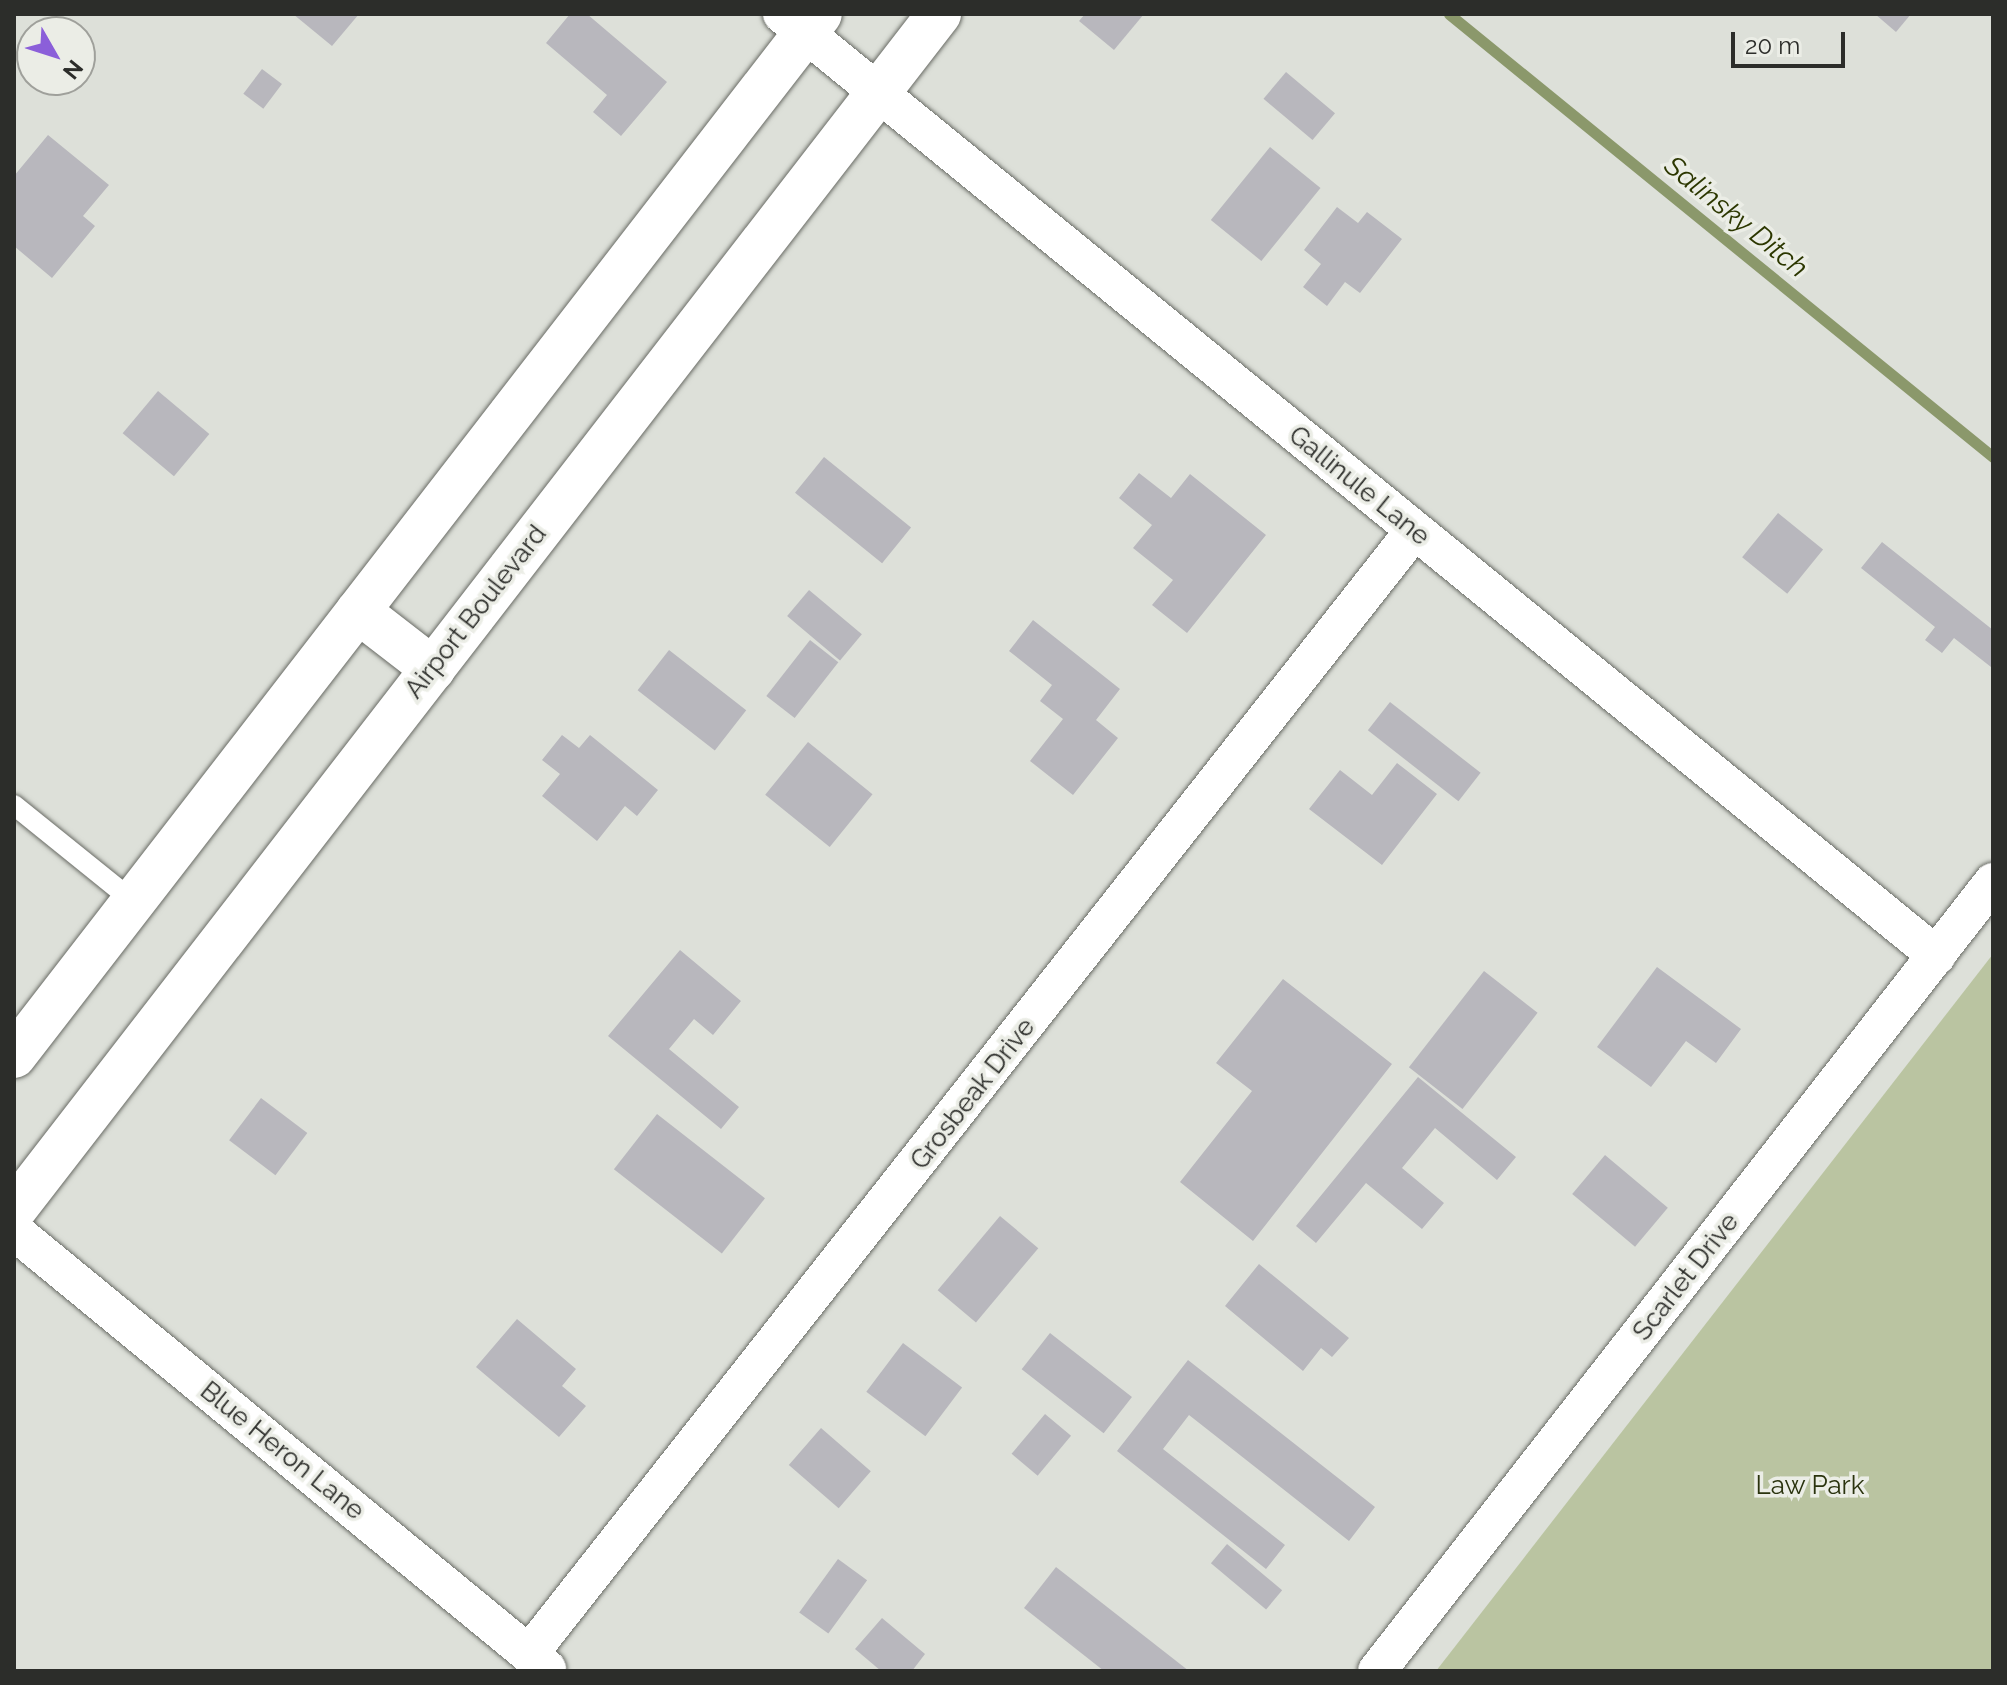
<!DOCTYPE html>
<html>
<head>
<meta charset="utf-8">
<style>
  body { margin:0 }
  #map { position:relative; width:2007px; height:1685px; overflow:hidden; background:#dde0d9; font-family:Raleway,sans-serif }
  div>[style] { position:absolute }
  .green>* { inset:0; background:#bac4a1 }
  .stream>* { height:11px; margin:-5.5px; padding:0 5.5px; transform-origin:5.5px; border-radius:5.5px; background:#8b986b }
  .building>* { inset:0; background:#b8b7bd; transform-origin:0 0 }
  .roads { filter:drop-shadow(0 0 2px #696b65) drop-shadow(0 0 2px #696b65) }
  .service>* { height:20px; margin:-10px; padding:0 10px; transform-origin:10px; border-radius:10px; background:#fff }
  .minor>* { height:38px; margin:-19px; padding:0 19px; transform-origin:19px; border-radius:19px; background:#fff }
  .primary>* { height:44px; margin:-22px; padding:0 22px; transform-origin:22px; border-radius:22px; background:#fff }
  span { translate:-50% -50%; white-space:nowrap; text-align:center; line-height:1.15; -webkit-text-stroke:7px #ebede6; paint-order:stroke }
  .street-label { font-size:26px; color:#2c2d2a }
  .park-label { font-size:26px; color:#2a330e }
  .water-label { font-size:28px; color:#2c3700; font-style:italic }
  .frame { position:absolute; inset:0; border:16px solid #2c2d2a; pointer-events:none }
  .north { position:absolute; left:16px; top:16px; width:80px; height:80px; box-sizing:border-box; background:#ebede6; border:2px solid #9fa09b; border-radius:50%; rotate:129deg; font-size:22px; font-weight:700; line-height:32px; text-align:center; color:#2c2d2a }
  .north::after { content:''; display:block; margin:auto; width:28px; height:36px; background:#8b5fd9; clip-path:polygon(50% 0,100% 100%,50% 72%,0 100%) }
  .scale { position:absolute; left:1731px; top:32px; width:114px; height:36px; box-sizing:border-box; border:4px solid #2c2d2a; border-top:0; padding-left:10px; font-size:24px; line-height:28px; white-space:nowrap; color:#2c2d2a; -webkit-text-stroke:6px #ebede6; paint-order:stroke }
</style>
</head>
<body>
<div id="map">
  <div class="green">
    <div style="clip-path:polygon(1993px 954px,1993px 1671px,1436px 1671px)"></div>
  </div>
  <div class="stream">
    <div style="left:1449px;top:14px;width:702px;rotate:39.16deg"></div>
  </div>
  <div class="building">
    <div style="clip-path:polygon(293px 14px,359px 14px,332px 46px)"></div>
    <div style="clip-path:polygon(570px 14px,587px 14px,667px 82px,621px 136px,593px 112px,607px 95px,546px 43px)"></div>
    <div style="clip-path:polygon(1085px 14px,1144px 14px,1114px 50px,1079px 21px)"></div>
    <div style="clip-path:polygon(1875px 14px,1911px 14px,1896px 32px)"></div>
    <div style="left:262px;top:69px;width:25px;height:31px;rotate:37deg"></div>
    <div style="left:1286px;top:72px;width:64px;height:35px;rotate:40deg"></div>
    <div style="clip-path:polygon(48px 135px,109px 185px,83px 216px,95px 226px,52px 278px,14px 246px,14px 176px)"></div>
    <div style="left:1270px;top:147px;width:65px;height:94px;rotate:39deg"></div>
    <div style="clip-path:polygon(1337px 207px,1358px 223px,1367px 212px,1402px 239px,1360px 293px,1345px 282px,1327px 306px,1303px 287px,1321px 264px,1304px 250px)"></div>
    <div style="left:158px;top:391px;width:67px;height:55px;rotate:40deg"></div>
    <div style="left:824px;top:457px;width:112px;height:46px;rotate:39deg"></div>
    <div style="clip-path:polygon(1139px 473px,1171px 498px,1190px 474px,1266px 535px,1187px 633px,1152px 605px,1173px 580px,1133px 548px,1152px 525px,1119px 498px)"></div>
    <div style="left:1778px;top:513px;width:58px;height:57px;rotate:39deg"></div>
    <div style="clip-path:polygon(1882px 542px,1993px 630px,1991px 667px,1954px 638px,1942px 653px,1925px 640px,1935px 627px,1861px 568px)"></div>
    <div style="left:809px;top:590px;width:69px;height:34px;rotate:40deg"></div>
    <div style="clip-path:polygon(1033px 620px,1120px 689px,1096px 720px,1118px 738px,1073px 795px,1030px 761px,1063px 719px,1040px 701px,1052px 685px,1009px 651px)"></div>
    <div style="left:810px;top:640px;width:36px;height:71px;rotate:38deg"></div>
    <div style="left:669px;top:650px;width:98px;height:51px;rotate:38deg"></div>
    <div style="left:1390px;top:702px;width:115px;height:36px;rotate:38deg"></div>
    <div style="clip-path:polygon(562px 735px,579px 748px,590px 735px,658px 790px,637px 816px,625px 806px,597px 841px,542px 796px,560px 774px,542px 760px)"></div>
    <div style="left:808px;top:742px;width:83px;height:68px;rotate:39deg"></div>
    <div style="clip-path:polygon(1397px 763px,1437px 794px,1382px 865px,1309px 809px,1340px 770px,1372px 795px)"></div>
    <div style="clip-path:polygon(680px 950px,741px 1001px,713px 1035px,694px 1019px,669px 1049px,739px 1107px,721px 1129px,608px 1036px)"></div>
    <div style="clip-path:polygon(1657px 967px,1741px 1029px,1716px 1063px,1686px 1041px,1651px 1087px,1597px 1047px)"></div>
    <div style="left:1484px;top:971px;width:68px;height:122px;rotate:38deg"></div>
    <div style="clip-path:polygon(1283px 979px,1392px 1064px,1253px 1241px,1180px 1182px,1252px 1091px,1216px 1063px)"></div>
    <div style="clip-path:polygon(1418px 1077px,1516px 1157px,1497px 1180px,1435px 1128px,1402px 1168px,1444px 1203px,1422px 1229px,1366px 1183px,1316px 1243px,1296px 1226px)"></div>
    <div style="left:261px;top:1098px;width:58px;height:53px;rotate:37deg"></div>
    <div style="left:657px;top:1114px;width:137px;height:70px;rotate:38deg"></div>
    <div style="left:1605px;top:1155px;width:82px;height:51px;rotate:40deg"></div>
    <div style="left:1000px;top:1216px;width:50px;height:97px;rotate:40deg"></div>
    <div style="clip-path:polygon(1259px 1264px,1349px 1338px,1332px 1357px,1321px 1348px,1303px 1371px,1225px 1306px)"></div>
    <div style="clip-path:polygon(517px 1319px,576px 1369px,562px 1386px,586px 1406px,559px 1437px,476px 1367px)"></div>
    <div style="left:1050px;top:1333px;width:104px;height:46px;rotate:38deg"></div>
    <div style="left:903px;top:1343px;width:74px;height:61px;rotate:37deg"></div>
    <div style="clip-path:polygon(1188px 1360px,1375px 1507px,1349px 1541px,1189px 1415px,1163px 1449px,1285px 1545px,1266px 1569px,1117px 1451px)"></div>
    <div style="left:1045px;top:1414px;width:34px;height:52px;rotate:40deg"></div>
    <div style="left:821px;top:1428px;width:66px;height:49px;rotate:41deg"></div>
    <div style="left:1227px;top:1544px;width:72px;height:25px;rotate:40deg"></div>
    <div style="left:838px;top:1559px;width:36px;height:66px;rotate:36deg"></div>
    <div style="clip-path:polygon(1056px 1567px,1189px 1671px,1104px 1671px,1024px 1608px)"></div>
    <div style="clip-path:polygon(882px 1618px,925px 1654px,912px 1671px,881px 1671px,855px 1649px)"></div>
  </div>
  <div class="roads">
    <div class="service">
      <div style="left:14px;top:805px;width:153px;rotate:38.9deg"></div>
    </div>
    <div class="minor">
      <div style="left:782px;top:14px;width:1490px;rotate:39.2deg"></div>
      <div style="left:14px;top:1231px;width:690px;rotate:39.41deg"></div>
      <div style="left:529px;top:1654px;width:1430px;rotate:-51.76deg"></div>
      <div style="left:1377px;top:1671px;width:1001px;rotate:-52.02deg"></div>
    </div>
    <div class="primary">
      <div style="left:358px;top:611px;width:95px;rotate:37.7deg"></div>
      <div style="left:14px;top:1056px;width:1317px;rotate:-52.28deg"></div>
      <div style="left:14px;top:1210px;width:1512px;rotate:-52.28deg"></div>
    </div>
  </div>
  <div class="street-label">
    <span style="left:1359px;top:486px;rotate:39deg">Gallinule Lane</span>
    <span style="left:476px;top:612px;rotate:-52deg">Airport Boulevard</span>
    <span style="left:973px;top:1094px;rotate:-52deg">Grosbeak Drive</span>
    <span style="left:1686px;top:1277px;rotate:-52deg">Scarlet Drive</span>
    <span style="left:282px;top:1451px;rotate:39deg">Blue Heron Lane</span>
  </div>
  <div class="park-label">
    <span style="left:1810px;top:1486px">Law Park</span>
  </div>
  <div class="water-label">
    <span style="left:1736px;top:217px;rotate:39deg">Salinsky Ditch</span>
  </div>
  <div class="frame"></div>
  <div class="north">N</div>
  <div class="scale">20 m</div>
</div>
</body>
</html>
